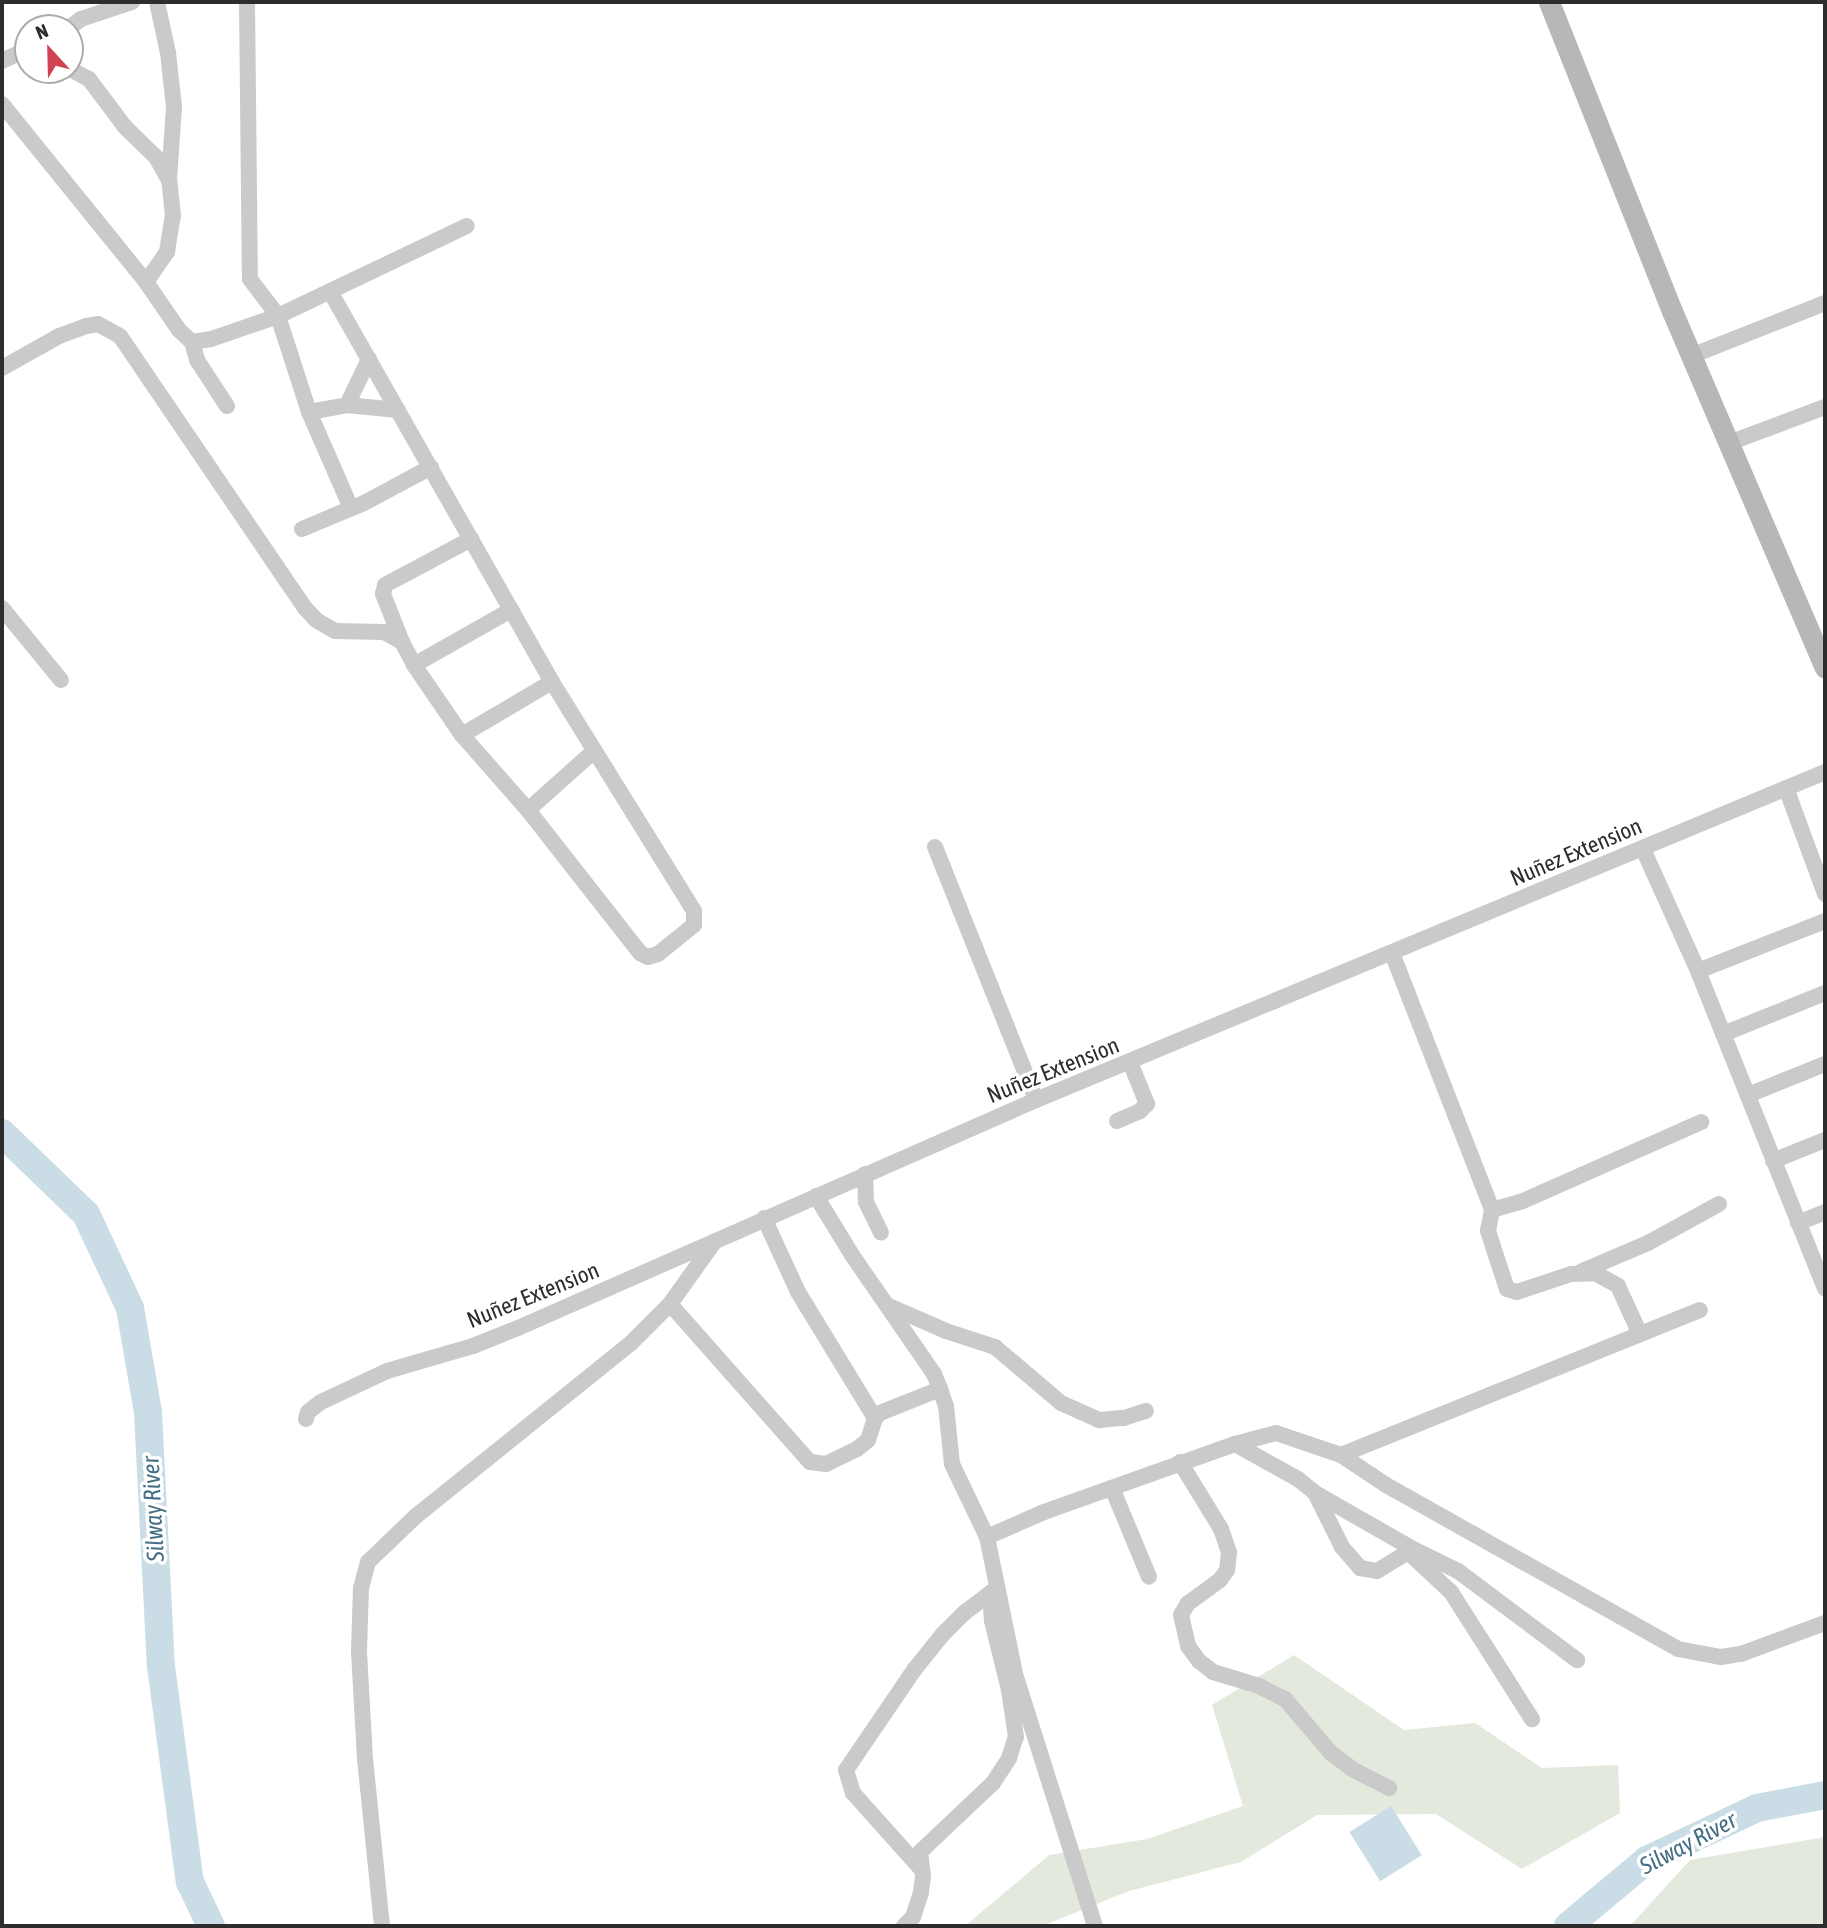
<!DOCTYPE html>
<html>
<head>
<meta charset="utf-8">
<style>
  body { margin:0 }
  #map { position:relative; width:1827px; height:1928px; overflow:hidden; background:#fff; font-family:"Asap Condensed",sans-serif }
  div>[style] { position:absolute }
  .green>* { inset:0; background:#e3e9dc }
  .water>* { inset:0; background:#cadde6; transform-origin:0 0 }
  .river>* { height:28px; margin:-14px; padding:0 14px; transform-origin:14px; border-radius:14px; background:#cadde6 }
  .street>* { height:16px; margin:-8px; padding:0 8px; transform-origin:8px; border-radius:8px; background:#cacaca }
  .secondary>* { height:21px; margin:-10.5px; padding:0 10.5px; transform-origin:10.5px; border-radius:10.5px; background:#b7b7b7 }
  span { translate:-50% -50%; white-space:nowrap; text-align:center; line-height:1.15; -webkit-text-stroke:7px #fff; paint-order:stroke }
  .street-label { font-size:23px; color:#2d2d2d }
  .water-label { font-size:24px; color:#456f84; font-style:italic }
  .frame { position:absolute; inset:0; border:4px solid #2d2d2d; pointer-events:none }
  .north { position:absolute; left:14px; top:14px; width:70px; height:70px; box-sizing:border-box; background:#fff; border:2px solid #ababab; border-radius:50%; rotate:338deg; font-size:19px; font-weight:700; line-height:28px; text-align:center; color:#2d2d2d }
  .north::after { content:''; display:block; margin:auto; width:24px; height:32px; background:#cf4355; clip-path:polygon(50% 0,100% 100%,50% 72%,0 100%) }
</style>
</head>
<body>
<div id="map">
  <div class="green">
    <div style="clip-path:polygon(1294px 1655px,1404px 1730px,1475px 1723px,1542px 1768px,1618px 1765px,1620px 1813px,1522px 1869px,1436px 1814px,1317px 1815px,1241px 1862px,1129px 1891px,1042px 1926px,965px 1926px,1049px 1855px,1147px 1839px,1243px 1806px,1212px 1705px)"></div>
    <div style="clip-path:polygon(1825px 1837px,1825px 1926px,1630px 1926px,1690px 1860px)"></div>
  </div>
  <div class="water">
    <div style="left:1391px;top:1806px;width:58px;height:49px;rotate:58deg"></div>
  </div>
  <div class="river">
    <div style="left:2px;top:1133px;width:117px;rotate:44deg"></div>
    <div style="left:86px;top:1214px;width:104px;rotate:64.9deg"></div>
    <div style="left:130px;top:1308px;width:106px;rotate:80.2deg"></div>
    <div style="left:148px;top:1412px;width:254px;rotate:87.1deg"></div>
    <div style="left:161px;top:1666px;width:218px;rotate:82.4deg"></div>
    <div style="left:190px;top:1882px;width:49px;rotate:64.5deg"></div>
    <div style="left:1568px;top:1926px;width:103px;rotate:-39.9deg"></div>
    <div style="left:1647px;top:1860px;width:122px;rotate:-25.3deg"></div>
    <div style="left:1757px;top:1808px;width:69px;rotate:-10.8deg"></div>
  </div>
  <div class="street">
    <div style="left:247px;top:2px;width:277px;rotate:89.4deg"></div>
    <div style="left:250px;top:279px;width:46px;rotate:52.9deg"></div>
    <div style="left:278px;top:316px;width:101px;rotate:72.1deg"></div>
    <div style="left:309px;top:412px;width:105px;rotate:66.4deg"></div>
    <div style="left:69px;top:28px;width:15px;rotate:-37deg"></div>
    <div style="left:81px;top:19px;width:54px;rotate:-18.4deg"></div>
    <div style="left:2px;top:61px;width:29px;rotate:-25deg"></div>
    <div style="left:70px;top:69px;width:21px;rotate:28deg"></div>
    <div style="left:89px;top:79px;width:60px;rotate:53.1deg"></div>
    <div style="left:125px;top:127px;width:43px;rotate:44.1deg"></div>
    <div style="left:156px;top:157px;width:26px;rotate:61deg"></div>
    <div style="left:2px;top:104px;width:229px;rotate:51deg"></div>
    <div style="left:146px;top:282px;width:58px;rotate:55.5deg"></div>
    <div style="left:179px;top:330px;width:18px;rotate:43deg"></div>
    <div style="left:192px;top:342px;width:19px;rotate:-9deg"></div>
    <div style="left:211px;top:339px;width:71px;rotate:-18.9deg"></div>
    <div style="left:278px;top:316px;width:209px;rotate:-25.5deg"></div>
    <div style="left:146px;top:282px;width:37px;rotate:-55deg"></div>
    <div style="left:167px;top:252px;width:36px;rotate:-81deg"></div>
    <div style="left:173px;top:216px;width:36px;rotate:-96deg"></div>
    <div style="left:169px;top:180px;width:73px;rotate:-86.1deg"></div>
    <div style="left:174px;top:107px;width:54px;rotate:-96.3deg"></div>
    <div style="left:168px;top:53px;width:52px;rotate:-102.2deg"></div>
    <div style="left:192px;top:342px;width:19px;rotate:74deg"></div>
    <div style="left:197px;top:360px;width:55px;rotate:56.9deg"></div>
    <div style="left:1691px;top:356px;width:144px;rotate:-21.6deg"></div>
    <div style="left:2px;top:368px;width:65px;rotate:-29.3deg"></div>
    <div style="left:59px;top:336px;width:29px;rotate:-20deg"></div>
    <div style="left:86px;top:326px;width:12px;rotate:-9deg"></div>
    <div style="left:98px;top:324px;width:25px;rotate:29deg"></div>
    <div style="left:120px;top:336px;width:329px;rotate:55.8deg"></div>
    <div style="left:305px;top:608px;width:16px;rotate:47deg"></div>
    <div style="left:316px;top:620px;width:22px;rotate:30deg"></div>
    <div style="left:335px;top:631px;width:49px;rotate:1.2deg"></div>
    <div style="left:384px;top:632px;width:21px;rotate:29deg"></div>
    <div style="left:402px;top:642px;width:26px;rotate:62deg"></div>
    <div style="left:414px;top:665px;width:85px;rotate:55.6deg"></div>
    <div style="left:462px;top:735px;width:100px;rotate:48.7deg"></div>
    <div style="left:528px;top:810px;width:182px;rotate:51.9deg"></div>
    <div style="left:640px;top:953px;width:9px;rotate:27deg"></div>
    <div style="left:648px;top:957px;width:10px;rotate:-17deg"></div>
    <div style="left:658px;top:954px;width:46px;rotate:-38.9deg"></div>
    <div style="left:694px;top:925px;width:14px;rotate:-90deg"></div>
    <div style="left:694px;top:911px;width:269px;rotate:-121.8deg"></div>
    <div style="left:552px;top:682px;width:449px;rotate:-119.6deg"></div>
    <div style="left:347px;top:405px;width:51px;rotate:-64.4deg"></div>
    <div style="left:309px;top:412px;width:39px;rotate:-10deg"></div>
    <div style="left:347px;top:405px;width:51px;rotate:5.6deg"></div>
    <div style="left:1729px;top:443px;width:103px;rotate:-20.6deg"></div>
    <div style="left:302px;top:529px;width:67px;rotate:-22.8deg"></div>
    <div style="left:364px;top:503px;width:76px;rotate:-28.2deg"></div>
    <div style="left:2px;top:608px;width:93px;rotate:50.7deg"></div>
    <div style="left:402px;top:642px;width:52px;rotate:-111.6deg"></div>
    <div style="left:383px;top:594px;width:9px;rotate:-77deg"></div>
    <div style="left:385px;top:585px;width:98px;rotate:-28.1deg"></div>
    <div style="left:414px;top:665px;width:112px;rotate:-29.6deg"></div>
    <div style="left:462px;top:735px;width:104px;rotate:-30.5deg"></div>
    <div style="left:1786px;top:788px;width:113px;rotate:69.8deg"></div>
    <div style="left:528px;top:810px;width:89px;rotate:-41.8deg"></div>
    <div style="left:935px;top:847px;width:272px;rotate:68.2deg"></div>
    <div style="left:1643px;top:849px;width:134px;rotate:65.7deg"></div>
    <div style="left:1698px;top:971px;width:342px;rotate:68.2deg"></div>
    <div style="left:1392px;top:953px;width:276px;rotate:68.7deg"></div>
    <div style="left:1492px;top:1210px;width:32px;rotate:-16deg"></div>
    <div style="left:1523px;top:1201px;width:195px;rotate:-23.9deg"></div>
    <div style="left:1698px;top:971px;width:136px;rotate:-21.5deg"></div>
    <div style="left:1723px;top:1034px;width:110px;rotate:-21.9deg"></div>
    <div style="left:1748px;top:1095px;width:83px;rotate:-21.9deg"></div>
    <div style="left:1117px;top:1121px;width:25px;rotate:-23deg"></div>
    <div style="left:1140px;top:1111px;width:10px;rotate:-45deg"></div>
    <div style="left:1147px;top:1104px;width:45px;rotate:-112deg"></div>
    <div style="left:1773px;top:1161px;width:56px;rotate:-22deg"></div>
    <div style="left:865px;top:1174px;width:28px;rotate:88deg"></div>
    <div style="left:866px;top:1202px;width:34px;rotate:64deg"></div>
    <div style="left:816px;top:1196px;width:69px;rotate:58.6deg"></div>
    <div style="left:852px;top:1255px;width:145px;rotate:55.4deg"></div>
    <div style="left:934px;top:1374px;width:16px;rotate:68deg"></div>
    <div style="left:940px;top:1389px;width:18px;rotate:71deg"></div>
    <div style="left:946px;top:1406px;width:58px;rotate:84.1deg"></div>
    <div style="left:952px;top:1464px;width:81px;rotate:64.4deg"></div>
    <div style="left:987px;top:1537px;width:140px;rotate:78.4deg"></div>
    <div style="left:1015px;top:1674px;width:264px;rotate:72.4deg"></div>
    <div style="left:1492px;top:1210px;width:21px;rotate:101deg"></div>
    <div style="left:1488px;top:1231px;width:61px;rotate:71.9deg"></div>
    <div style="left:1507px;top:1289px;width:10px;rotate:17deg"></div>
    <div style="left:1517px;top:1292px;width:57px;rotate:-18.4deg"></div>
    <div style="left:1571px;top:1274px;width:24px;rotate:-2deg"></div>
    <div style="left:1595px;top:1273px;width:26px;rotate:29deg"></div>
    <div style="left:1618px;top:1286px;width:51px;rotate:65.5deg"></div>
    <div style="left:764px;top:1218px;width:81px;rotate:65.3deg"></div>
    <div style="left:798px;top:1292px;width:148px;rotate:58.6deg"></div>
    <div style="left:875px;top:1418px;width:7px;rotate:-45deg"></div>
    <div style="left:880px;top:1413px;width:65px;rotate:-21.8deg"></div>
    <div style="left:1798px;top:1223px;width:29px;rotate:-22deg"></div>
    <div style="left:1582px;top:1271px;width:72px;rotate:-23deg"></div>
    <div style="left:1648px;top:1243px;width:81px;rotate:-28.8deg"></div>
    <div style="left:670px;top:1304px;width:211px;rotate:48.5deg"></div>
    <div style="left:810px;top:1462px;width:16px;rotate:7deg"></div>
    <div style="left:826px;top:1464px;width:34px;rotate:-26deg"></div>
    <div style="left:857px;top:1449px;width:14px;rotate:-39deg"></div>
    <div style="left:868px;top:1440px;width:23px;rotate:-72deg"></div>
    <div style="left:889px;top:1306px;width:62px;rotate:23.7deg"></div>
    <div style="left:946px;top:1331px;width:52px;rotate:18.1deg"></div>
    <div style="left:995px;top:1347px;width:87px;rotate:40.3deg"></div>
    <div style="left:1061px;top:1403px;width:42px;rotate:24.1deg"></div>
    <div style="left:1099px;top:1420px;width:25px;rotate:-5deg"></div>
    <div style="left:1124px;top:1418px;width:23px;rotate:-18deg"></div>
    <div style="left:306px;top:1419px;width:7px;rotate:-74deg"></div>
    <div style="left:308px;top:1412px;width:16px;rotate:-38deg"></div>
    <div style="left:321px;top:1402px;width:73px;rotate:-25.2deg"></div>
    <div style="left:387px;top:1371px;width:90px;rotate:-16.2deg"></div>
    <div style="left:473px;top:1346px;width:48px;rotate:-21.8deg"></div>
    <div style="left:518px;top:1328px;width:566px;rotate:-23.76deg"></div>
    <div style="left:1036px;top:1100px;width:854px;rotate:-22.57deg"></div>
    <div style="left:1235px;top:1444px;width:42px;rotate:-15deg"></div>
    <div style="left:1276px;top:1433px;width:69px;rotate:18.7deg"></div>
    <div style="left:1341px;top:1455px;width:54px;rotate:33.7deg"></div>
    <div style="left:1386px;top:1485px;width:335px;rotate:29.3deg"></div>
    <div style="left:1678px;top:1649px;width:44px;rotate:10.5deg"></div>
    <div style="left:1721px;top:1657px;width:20px;rotate:-9deg"></div>
    <div style="left:1741px;top:1654px;width:90px;rotate:-20.3deg"></div>
    <div style="left:1341px;top:1455px;width:387px;rotate:-22deg"></div>
    <div style="left:1180px;top:1462px;width:79px;rotate:58.5deg"></div>
    <div style="left:1221px;top:1529px;width:24px;rotate:71deg"></div>
    <div style="left:1229px;top:1552px;width:18px;rotate:96deg"></div>
    <div style="left:1227px;top:1570px;width:12px;rotate:125deg"></div>
    <div style="left:1220px;top:1580px;width:39px;rotate:144deg"></div>
    <div style="left:1188px;top:1603px;width:14px;rotate:120deg"></div>
    <div style="left:1181px;top:1615px;width:32px;rotate:77deg"></div>
    <div style="left:1188px;top:1646px;width:19px;rotate:54deg"></div>
    <div style="left:1199px;top:1661px;width:18px;rotate:38deg"></div>
    <div style="left:1213px;top:1672px;width:48px;rotate:16.9deg"></div>
    <div style="left:1259px;top:1686px;width:29px;rotate:27deg"></div>
    <div style="left:1285px;top:1699px;width:71px;rotate:49.6deg"></div>
    <div style="left:1331px;top:1753px;width:26px;rotate:37deg"></div>
    <div style="left:1352px;top:1769px;width:42px;rotate:27.2deg"></div>
    <div style="left:1112px;top:1488px;width:96px;rotate:67.4deg"></div>
    <div style="left:1315px;top:1493px;width:113px;rotate:29.7deg"></div>
    <div style="left:987px;top:1537px;width:62px;rotate:-23.7deg"></div>
    <div style="left:1044px;top:1512px;width:203px;rotate:-19.6deg"></div>
    <div style="left:1235px;top:1444px;width:72px;rotate:29.1deg"></div>
    <div style="left:1298px;top:1479px;width:22px;rotate:39deg"></div>
    <div style="left:1315px;top:1493px;width:60px;rotate:63.4deg"></div>
    <div style="left:1342px;top:1547px;width:28px;rotate:49deg"></div>
    <div style="left:1360px;top:1568px;width:17px;rotate:10deg"></div>
    <div style="left:1377px;top:1571px;width:42px;rotate:-31.4deg"></div>
    <div style="left:1413px;top:1549px;width:50px;rotate:26.1deg"></div>
    <div style="left:1458px;top:1571px;width:149px;rotate:36.8deg"></div>
    <div style="left:1410px;top:1554px;width:56px;rotate:42.8deg"></div>
    <div style="left:1451px;top:1592px;width:151px;rotate:57.5deg"></div>
    <div style="left:921px;top:1869px;width:102px;rotate:-131.8deg"></div>
    <div style="left:853px;top:1793px;width:24px;rotate:-107deg"></div>
    <div style="left:846px;top:1770px;width:121px;rotate:-55.8deg"></div>
    <div style="left:914px;top:1670px;width:45px;rotate:-51.3deg"></div>
    <div style="left:942px;top:1635px;width:31px;rotate:-45deg"></div>
    <div style="left:964px;top:1613px;width:41px;rotate:-37.1deg"></div>
    <div style="left:382px;top:1926px;width:168px;rotate:-95.8deg"></div>
    <div style="left:365px;top:1759px;width:108px;rotate:-93.2deg"></div>
    <div style="left:359px;top:1651px;width:63px;rotate:-88.2deg"></div>
    <div style="left:361px;top:1588px;width:27px;rotate:-75deg"></div>
    <div style="left:368px;top:1562px;width:66px;rotate:-43.8deg"></div>
    <div style="left:416px;top:1516px;width:276px;rotate:-38.8deg"></div>
    <div style="left:631px;top:1343px;width:55px;rotate:-45deg"></div>
    <div style="left:670px;top:1304px;width:77px;rotate:-54.5deg"></div>
    <div style="left:904px;top:1926px;width:13px;rotate:-45deg"></div>
    <div style="left:913px;top:1917px;width:26px;rotate:-72deg"></div>
    <div style="left:921px;top:1892px;width:16px;rotate:-83deg"></div>
    <div style="left:923px;top:1876px;width:24px;rotate:-97deg"></div>
    <div style="left:920px;top:1852px;width:100px;rotate:-43.4deg"></div>
    <div style="left:993px;top:1783px;width:30px;rotate:-57deg"></div>
    <div style="left:1009px;top:1758px;width:22px;rotate:-72deg"></div>
    <div style="left:1016px;top:1737px;width:48px;rotate:-98.5deg"></div>
    <div style="left:1009px;top:1690px;width:71px;rotate:-103.8deg"></div>
    <div style="left:992px;top:1621px;width:28px;rotate:-94deg"></div>
  </div>
  <div class="secondary">
    <div style="left:1549px;top:2px;width:333px;rotate:68.3deg"></div>
    <div style="left:1672px;top:311px;width:388px;rotate:66.8deg"></div>
  </div>
  <div class="street-label">
    <span style="left:1576px;top:852px;rotate:-23deg">Nuñez Extension</span>
    <span style="left:1053px;top:1070px;rotate:-22deg">Nuñez Extension</span>
    <span style="left:533px;top:1295px;rotate:-22deg">Nuñez Extension</span>
  </div>
  <div class="water-label">
    <span style="left:153px;top:1509px;rotate:-93deg">Silway River</span>
    <span style="left:1688px;top:1843px;rotate:-28deg">Silway River</span>
  </div>
  <div class="frame"></div>
  <div class="north">N</div>
</div>
</body>
</html>
